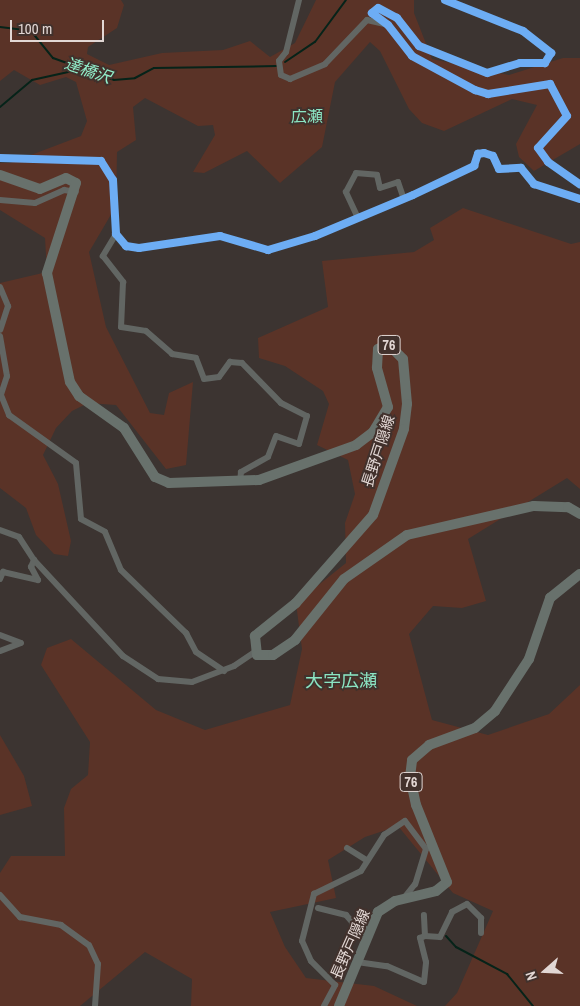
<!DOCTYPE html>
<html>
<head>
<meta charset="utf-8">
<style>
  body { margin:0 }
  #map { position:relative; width:580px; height:1006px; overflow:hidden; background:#3c3431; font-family:"Archivo Narrow","Noto Sans JP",sans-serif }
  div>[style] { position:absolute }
  .green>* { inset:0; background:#5a3327 }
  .stream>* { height:2px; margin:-1px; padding:0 1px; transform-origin:1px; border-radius:1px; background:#062319 }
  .street>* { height:6px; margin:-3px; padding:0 3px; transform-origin:3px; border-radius:3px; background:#626663 }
  .primary>* { height:10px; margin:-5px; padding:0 5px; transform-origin:5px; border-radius:5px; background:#68716c }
  .cycleway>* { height:8px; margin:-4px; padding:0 4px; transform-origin:4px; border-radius:4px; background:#6dadf4 }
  span { translate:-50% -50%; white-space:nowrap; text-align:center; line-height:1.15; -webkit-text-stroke:4px #41312c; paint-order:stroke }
  .shield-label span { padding:1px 4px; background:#41312c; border:1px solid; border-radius:4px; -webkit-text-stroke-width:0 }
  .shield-label { font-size:14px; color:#e2d7d4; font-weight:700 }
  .street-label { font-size:15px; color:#e2d7d4 }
  .water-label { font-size:16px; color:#93f0cc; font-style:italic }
  .neighbourhood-label { font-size:16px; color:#8be5c3 }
  .quarter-label { font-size:18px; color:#8be5c3 }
  .north { position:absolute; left:520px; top:946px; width:50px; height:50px; -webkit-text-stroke:4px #41312c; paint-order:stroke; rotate:251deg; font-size:14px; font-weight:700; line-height:20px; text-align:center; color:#e2d7d4 }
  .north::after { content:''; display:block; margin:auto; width:18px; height:22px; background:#e2d7d4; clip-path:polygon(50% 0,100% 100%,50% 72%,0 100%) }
  .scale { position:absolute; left:10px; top:20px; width:94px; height:22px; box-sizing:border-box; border:2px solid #e2d7d4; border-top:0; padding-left:6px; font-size:15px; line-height:18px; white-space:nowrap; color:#e2d7d4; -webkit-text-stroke:4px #41312c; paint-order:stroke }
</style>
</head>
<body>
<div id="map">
  <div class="green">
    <div style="clip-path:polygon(0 0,121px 0,124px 5px,117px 28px,88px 47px,87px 54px,109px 65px,162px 53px,223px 50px,250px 41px,270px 57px,295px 43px,316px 0,414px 0,414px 13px,432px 59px,509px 75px,563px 58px,580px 58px,580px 144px,534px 171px,519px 157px,516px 144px,537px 105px,512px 99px,444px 131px,422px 123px,409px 109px,380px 51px,370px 42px,335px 82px,322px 147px,280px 183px,247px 151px,204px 173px,193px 172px,215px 135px,213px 125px,198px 126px,145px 98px,133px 107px,136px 140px,117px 152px,116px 206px,89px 252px,106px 327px,150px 413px,164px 415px,169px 393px,193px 382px,186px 465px,166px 469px,116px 405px,88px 403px,72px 411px,56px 428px,43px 455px,58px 484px,71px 541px,68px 556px,54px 554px,36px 535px,26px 508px,0 488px,0 283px,47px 272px,45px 238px,0 210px,0 163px,10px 163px,81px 136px,87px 121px,76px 82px,66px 77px,40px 85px,14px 70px,0 81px)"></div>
    <div style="clip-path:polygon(463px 208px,571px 244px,580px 242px,580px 489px,567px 478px,468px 539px,486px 601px,462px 608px,433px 606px,409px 634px,432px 720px,488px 735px,549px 714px,580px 685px,580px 1006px,445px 1006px,457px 993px,493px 911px,453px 893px,398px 826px,365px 837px,328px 860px,336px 898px,270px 912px,285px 947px,306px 978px,374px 986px,417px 1006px,191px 1006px,192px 979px,145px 952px,80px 1006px,0 1006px,0 873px,11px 856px,65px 856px,64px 808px,71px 789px,88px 775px,90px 742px,41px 665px,47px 648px,71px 639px,156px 710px,205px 730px,290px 705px,302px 649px,296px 603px,346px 563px,345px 523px,355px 494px,348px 460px,317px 445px,329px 404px,323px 391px,285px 366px,259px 358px,258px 338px,328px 307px,322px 261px,414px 252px,434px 240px,430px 228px)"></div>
    <div style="clip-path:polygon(0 735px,24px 776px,32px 806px,0 815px)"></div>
  </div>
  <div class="stream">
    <div style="left:0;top:27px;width:31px;rotate:7deg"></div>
    <div style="left:31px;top:31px;width:35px;rotate:51deg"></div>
    <div style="left:53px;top:58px;width:65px;rotate:19.8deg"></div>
    <div style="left:114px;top:80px;width:21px;rotate:-5deg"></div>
    <div style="left:135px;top:78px;width:21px;rotate:-28deg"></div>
    <div style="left:154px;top:68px;width:122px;rotate:-0.9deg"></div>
    <div style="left:285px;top:62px;width:36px;rotate:-34deg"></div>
    <div style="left:315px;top:42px;width:52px;rotate:-53.6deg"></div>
    <div style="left:0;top:107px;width:42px;rotate:-40.2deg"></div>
    <div style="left:32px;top:80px;width:51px;rotate:-12.4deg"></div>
    <div style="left:446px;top:936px;width:15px;rotate:48deg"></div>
    <div style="left:456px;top:947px;width:58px;rotate:27.9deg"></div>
    <div style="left:507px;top:974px;width:41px;rotate:50.9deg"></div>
  </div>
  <div class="street">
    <div style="left:299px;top:0;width:54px;rotate:104deg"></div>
    <div style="left:286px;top:52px;width:11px;rotate:128deg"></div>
    <div style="left:279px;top:61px;width:14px;rotate:82deg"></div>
    <div style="left:281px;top:75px;width:10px;rotate:24deg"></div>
    <div style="left:290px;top:79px;width:38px;rotate:-23deg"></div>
    <div style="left:325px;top:64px;width:61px;rotate:-46.3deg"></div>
    <div style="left:367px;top:20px;width:17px;rotate:13deg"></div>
    <div style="left:445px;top:0;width:84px;rotate:21.7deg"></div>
    <div style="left:523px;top:31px;width:36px;rotate:38deg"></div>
    <div style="left:551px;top:53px;width:12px;rotate:121deg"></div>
    <div style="left:545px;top:63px;width:25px;rotate:180deg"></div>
    <div style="left:520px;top:63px;width:34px;rotate:163deg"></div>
    <div style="left:487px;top:73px;width:73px;rotate:-158.3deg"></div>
    <div style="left:419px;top:46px;width:36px;rotate:-128deg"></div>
    <div style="left:397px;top:18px;width:21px;rotate:-152deg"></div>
    <div style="left:378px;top:8px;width:8px;rotate:140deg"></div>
    <div style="left:372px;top:13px;width:20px;rotate:37deg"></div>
    <div style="left:388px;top:25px;width:39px;rotate:52deg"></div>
    <div style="left:412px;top:56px;width:72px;rotate:28.4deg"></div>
    <div style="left:475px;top:90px;width:14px;rotate:17deg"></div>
    <div style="left:488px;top:94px;width:63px;rotate:-9.2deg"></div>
    <div style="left:550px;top:84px;width:36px;rotate:62deg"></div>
    <div style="left:567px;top:116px;width:43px;rotate:132.2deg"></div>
    <div style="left:538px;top:148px;width:17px;rotate:54deg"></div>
    <div style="left:548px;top:162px;width:39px;rotate:35deg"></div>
    <div style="left:0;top:158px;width:101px;rotate:1.7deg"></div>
    <div style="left:101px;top:161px;width:22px;rotate:58deg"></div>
    <div style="left:113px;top:180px;width:54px;rotate:86.8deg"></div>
    <div style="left:116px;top:234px;width:16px;rotate:50deg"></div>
    <div style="left:126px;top:246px;width:13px;rotate:9deg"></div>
    <div style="left:139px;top:248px;width:82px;rotate:-8.4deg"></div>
    <div style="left:220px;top:236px;width:50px;rotate:16.3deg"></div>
    <div style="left:268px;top:250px;width:49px;rotate:-16.6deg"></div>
    <div style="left:315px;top:236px;width:106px;rotate:-22.7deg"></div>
    <div style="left:413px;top:195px;width:68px;rotate:-25.4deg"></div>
    <div style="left:474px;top:166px;width:13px;rotate:-72deg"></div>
    <div style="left:478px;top:154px;width:6px;rotate:-9deg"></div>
    <div style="left:484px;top:153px;width:9px;rotate:18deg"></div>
    <div style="left:493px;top:156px;width:14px;rotate:65deg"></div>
    <div style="left:499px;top:169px;width:22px;rotate:-3deg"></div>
    <div style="left:521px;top:168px;width:21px;rotate:51deg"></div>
    <div style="left:534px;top:184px;width:48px;rotate:18.1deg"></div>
    <div style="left:0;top:200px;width:35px;rotate:5deg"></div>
    <div style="left:35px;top:203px;width:32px;rotate:-24deg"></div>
    <div style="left:64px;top:190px;width:12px;rotate:9deg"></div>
    <div style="left:358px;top:218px;width:29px;rotate:-115deg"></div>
    <div style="left:346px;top:192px;width:21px;rotate:-62deg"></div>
    <div style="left:356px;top:173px;width:21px;rotate:5deg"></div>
    <div style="left:377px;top:175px;width:13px;rotate:77deg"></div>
    <div style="left:380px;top:188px;width:19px;rotate:-18deg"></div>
    <div style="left:398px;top:182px;width:18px;rotate:71deg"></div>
    <div style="left:116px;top:234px;width:26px;rotate:121deg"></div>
    <div style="left:103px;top:256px;width:33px;rotate:52deg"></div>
    <div style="left:123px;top:282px;width:45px;rotate:92.5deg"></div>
    <div style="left:121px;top:327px;width:25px;rotate:9deg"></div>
    <div style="left:146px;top:331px;width:35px;rotate:41deg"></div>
    <div style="left:172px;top:354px;width:24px;rotate:9deg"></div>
    <div style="left:196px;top:358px;width:22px;rotate:69deg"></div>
    <div style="left:204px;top:379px;width:15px;rotate:-8deg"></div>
    <div style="left:219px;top:377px;width:19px;rotate:-54deg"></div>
    <div style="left:230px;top:362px;width:12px;rotate:5deg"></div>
    <div style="left:242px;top:363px;width:56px;rotate:45.7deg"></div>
    <div style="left:281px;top:403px;width:29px;rotate:27deg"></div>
    <div style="left:307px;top:416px;width:29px;rotate:106deg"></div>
    <div style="left:299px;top:444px;width:24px;rotate:-161deg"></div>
    <div style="left:276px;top:436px;width:22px;rotate:111deg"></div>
    <div style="left:268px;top:457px;width:31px;rotate:151deg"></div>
    <div style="left:241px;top:472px;width:10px;rotate:96deg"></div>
    <div style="left:0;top:287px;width:21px;rotate:67deg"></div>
    <div style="left:8px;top:306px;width:25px;rotate:108deg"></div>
    <div style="left:0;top:336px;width:41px;rotate:80.1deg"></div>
    <div style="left:7px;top:376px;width:20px;rotate:108deg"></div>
    <div style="left:1px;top:395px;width:22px;rotate:68deg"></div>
    <div style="left:9px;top:415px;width:82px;rotate:35.6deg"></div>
    <div style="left:76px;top:463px;width:56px;rotate:84.9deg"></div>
    <div style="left:81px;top:519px;width:27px;rotate:28deg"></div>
    <div style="left:105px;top:532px;width:41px;rotate:67.2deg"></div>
    <div style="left:121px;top:570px;width:91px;rotate:44.1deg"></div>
    <div style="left:186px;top:633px;width:21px;rotate:62deg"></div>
    <div style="left:196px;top:652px;width:34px;rotate:34deg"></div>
    <div style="left:0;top:530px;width:20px;rotate:20deg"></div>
    <div style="left:19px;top:537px;width:27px;rotate:57deg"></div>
    <div style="left:34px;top:560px;width:131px;rotate:47.2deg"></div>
    <div style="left:123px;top:656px;width:42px;rotate:33.3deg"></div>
    <div style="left:158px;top:679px;width:34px;rotate:5deg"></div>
    <div style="left:192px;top:682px;width:45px;rotate:-20.9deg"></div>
    <div style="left:234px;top:666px;width:25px;rotate:-34deg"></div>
    <div style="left:0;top:579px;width:8px;rotate:-67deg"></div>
    <div style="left:3px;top:572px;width:36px;rotate:13deg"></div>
    <div style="left:38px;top:580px;width:15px;rotate:-118deg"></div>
    <div style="left:31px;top:567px;width:8px;rotate:-67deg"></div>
    <div style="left:0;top:635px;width:22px;rotate:21deg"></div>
    <div style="left:21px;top:643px;width:22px;rotate:159deg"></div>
    <div style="left:347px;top:848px;width:22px;rotate:32deg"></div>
    <div style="left:0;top:895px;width:30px;rotate:48deg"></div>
    <div style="left:20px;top:917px;width:42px;rotate:11deg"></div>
    <div style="left:61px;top:925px;width:34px;rotate:36deg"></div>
    <div style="left:89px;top:945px;width:21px;rotate:65deg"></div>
    <div style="left:98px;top:964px;width:42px;rotate:94.1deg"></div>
    <div style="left:318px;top:908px;width:29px;rotate:14deg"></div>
    <div style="left:346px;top:915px;width:11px;rotate:49deg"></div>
    <div style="left:425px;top:936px;width:15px;rotate:4deg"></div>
    <div style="left:440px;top:937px;width:28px;rotate:-64deg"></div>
    <div style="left:452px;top:912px;width:17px;rotate:-28deg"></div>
    <div style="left:467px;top:904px;width:20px;rotate:45deg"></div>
    <div style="left:481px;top:918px;width:15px;rotate:90deg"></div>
    <div style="left:349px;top:940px;width:17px;rotate:-77deg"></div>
    <div style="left:353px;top:923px;width:18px;rotate:22deg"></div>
    <div style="left:357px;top:962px;width:30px;rotate:8deg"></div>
    <div style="left:387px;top:966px;width:40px;rotate:23.4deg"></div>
    <div style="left:424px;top:982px;width:20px;rotate:-84deg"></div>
    <div style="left:426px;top:962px;width:25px;rotate:-104deg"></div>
    <div style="left:420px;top:938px;width:5px;rotate:-22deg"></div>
    <div style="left:425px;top:936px;width:21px;rotate:-93deg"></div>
    <div style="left:324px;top:1006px;width:24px;rotate:-62deg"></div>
    <div style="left:335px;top:985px;width:34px;rotate:-135deg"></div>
    <div style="left:311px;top:961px;width:22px;rotate:-114deg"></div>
    <div style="left:302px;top:941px;width:49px;rotate:-75.7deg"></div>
    <div style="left:314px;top:894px;width:52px;rotate:-26.1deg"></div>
    <div style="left:361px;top:871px;width:43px;rotate:-57.4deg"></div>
    <div style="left:384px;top:835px;width:25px;rotate:-34deg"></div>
    <div style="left:405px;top:821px;width:35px;rotate:53deg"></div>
    <div style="left:426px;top:849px;width:37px;rotate:107deg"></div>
    <div style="left:415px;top:884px;width:18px;rotate:128deg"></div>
  </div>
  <div class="primary">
    <div style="left:0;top:175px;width:42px;rotate:19.3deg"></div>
    <div style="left:40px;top:189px;width:28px;rotate:-23deg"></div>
    <div style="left:66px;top:178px;width:11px;rotate:27deg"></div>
    <div style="left:76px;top:183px;width:95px;rotate:107.9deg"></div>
    <div style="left:47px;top:273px;width:111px;rotate:78.1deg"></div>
    <div style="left:70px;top:382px;width:17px;rotate:57deg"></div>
    <div style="left:79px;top:396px;width:55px;rotate:35.4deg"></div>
    <div style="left:124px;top:428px;width:58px;rotate:57.7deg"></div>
    <div style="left:155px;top:477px;width:15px;rotate:23deg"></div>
    <div style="left:169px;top:483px;width:90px;rotate:-1.9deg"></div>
    <div style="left:259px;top:480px;width:103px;rotate:-19.8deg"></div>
    <div style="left:356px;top:445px;width:21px;rotate:-37deg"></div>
    <div style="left:373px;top:432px;width:29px;rotate:-59deg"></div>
    <div style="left:388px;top:407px;width:41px;rotate:-105.8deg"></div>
    <div style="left:377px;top:368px;width:19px;rotate:-87deg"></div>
    <div style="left:378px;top:349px;width:11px;rotate:-27deg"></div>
    <div style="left:388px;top:344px;width:21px;rotate:45deg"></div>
    <div style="left:403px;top:359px;width:45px;rotate:84.9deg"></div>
    <div style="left:407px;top:404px;width:25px;rotate:97deg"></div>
    <div style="left:404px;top:429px;width:91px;rotate:109.8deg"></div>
    <div style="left:373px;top:515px;width:117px;rotate:131.2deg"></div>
    <div style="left:296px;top:603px;width:53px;rotate:141.2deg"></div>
    <div style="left:255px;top:636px;width:19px;rotate:84deg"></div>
    <div style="left:257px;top:655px;width:16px"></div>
    <div style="left:273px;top:655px;width:27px;rotate:-34deg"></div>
    <div style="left:295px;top:640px;width:78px;rotate:-51.2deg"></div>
    <div style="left:344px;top:579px;width:77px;rotate:-34.9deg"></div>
    <div style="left:407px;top:535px;width:130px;rotate:-12.9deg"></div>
    <div style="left:534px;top:506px;width:34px;rotate:2deg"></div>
    <div style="left:568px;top:507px;width:14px;rotate:30deg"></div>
    <div style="left:339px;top:1006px;width:102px;rotate:-67.5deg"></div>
    <div style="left:378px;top:912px;width:20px;rotate:-33deg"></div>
    <div style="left:395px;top:901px;width:42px;rotate:-13.7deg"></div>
    <div style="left:436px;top:891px;width:14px;rotate:-39deg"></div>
    <div style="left:447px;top:882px;width:83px;rotate:-111.9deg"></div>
    <div style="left:416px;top:805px;width:29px;rotate:-102deg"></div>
    <div style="left:410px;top:777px;width:17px;rotate:-83deg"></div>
    <div style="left:412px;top:760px;width:23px;rotate:-41deg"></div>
    <div style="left:429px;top:745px;width:49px;rotate:-20.3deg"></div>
    <div style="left:475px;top:728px;width:26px;rotate:-40deg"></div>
    <div style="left:495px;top:711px;width:62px;rotate:-56.8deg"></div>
    <div style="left:529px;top:659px;width:65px;rotate:-71deg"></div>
    <div style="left:550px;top:598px;width:38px;rotate:-39deg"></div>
  </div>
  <div class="cycleway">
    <div style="left:445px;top:0;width:84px;rotate:21.7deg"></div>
    <div style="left:523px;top:31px;width:36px;rotate:38deg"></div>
    <div style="left:551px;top:53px;width:12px;rotate:121deg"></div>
    <div style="left:545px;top:63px;width:25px;rotate:180deg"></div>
    <div style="left:520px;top:63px;width:34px;rotate:163deg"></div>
    <div style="left:487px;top:73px;width:73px;rotate:-158.3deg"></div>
    <div style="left:419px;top:46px;width:36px;rotate:-128deg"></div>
    <div style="left:397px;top:18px;width:21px;rotate:-152deg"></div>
    <div style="left:378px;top:8px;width:8px;rotate:140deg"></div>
    <div style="left:372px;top:13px;width:20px;rotate:37deg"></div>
    <div style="left:388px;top:25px;width:39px;rotate:52deg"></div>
    <div style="left:412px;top:56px;width:72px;rotate:28.4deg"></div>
    <div style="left:475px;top:90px;width:14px;rotate:17deg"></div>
    <div style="left:488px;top:94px;width:63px;rotate:-9.2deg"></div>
    <div style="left:550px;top:84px;width:36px;rotate:62deg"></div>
    <div style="left:567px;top:116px;width:43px;rotate:132.2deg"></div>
    <div style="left:538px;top:148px;width:17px;rotate:54deg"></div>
    <div style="left:548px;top:162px;width:39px;rotate:35deg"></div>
    <div style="left:0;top:158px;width:101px;rotate:1.7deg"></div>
    <div style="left:101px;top:161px;width:22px;rotate:58deg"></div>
    <div style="left:113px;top:180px;width:54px;rotate:86.8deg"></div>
    <div style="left:116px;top:234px;width:16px;rotate:50deg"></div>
    <div style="left:126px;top:246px;width:13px;rotate:9deg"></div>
    <div style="left:139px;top:248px;width:82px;rotate:-8.4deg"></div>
    <div style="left:220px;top:236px;width:50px;rotate:16.3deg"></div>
    <div style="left:268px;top:250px;width:49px;rotate:-16.6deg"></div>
    <div style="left:315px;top:236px;width:106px;rotate:-22.7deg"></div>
    <div style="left:413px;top:195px;width:68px;rotate:-25.4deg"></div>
    <div style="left:474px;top:166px;width:13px;rotate:-72deg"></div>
    <div style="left:478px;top:154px;width:6px;rotate:-9deg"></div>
    <div style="left:484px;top:153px;width:9px;rotate:18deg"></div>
    <div style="left:493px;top:156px;width:14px;rotate:65deg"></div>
    <div style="left:499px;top:169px;width:22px;rotate:-3deg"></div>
    <div style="left:521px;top:168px;width:21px;rotate:51deg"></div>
    <div style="left:534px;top:184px;width:48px;rotate:18.1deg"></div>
  </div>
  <div class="shield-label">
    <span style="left:389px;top:345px">76</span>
    <span style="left:411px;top:782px">76</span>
  </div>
  <div class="street-label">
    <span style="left:378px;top:451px;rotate:-72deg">長野戸隠線</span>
    <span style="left:350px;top:944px;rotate:-66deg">長野戸隠線</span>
  </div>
  <div class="water-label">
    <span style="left:88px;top:70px;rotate:19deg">達橋沢</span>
  </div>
  <div class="neighbourhood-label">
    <span style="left:307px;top:116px">広瀬</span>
  </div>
  <div class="quarter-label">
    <span style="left:341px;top:681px">大字広瀬</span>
  </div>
  <div class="north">N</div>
  <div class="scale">100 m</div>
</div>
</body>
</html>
